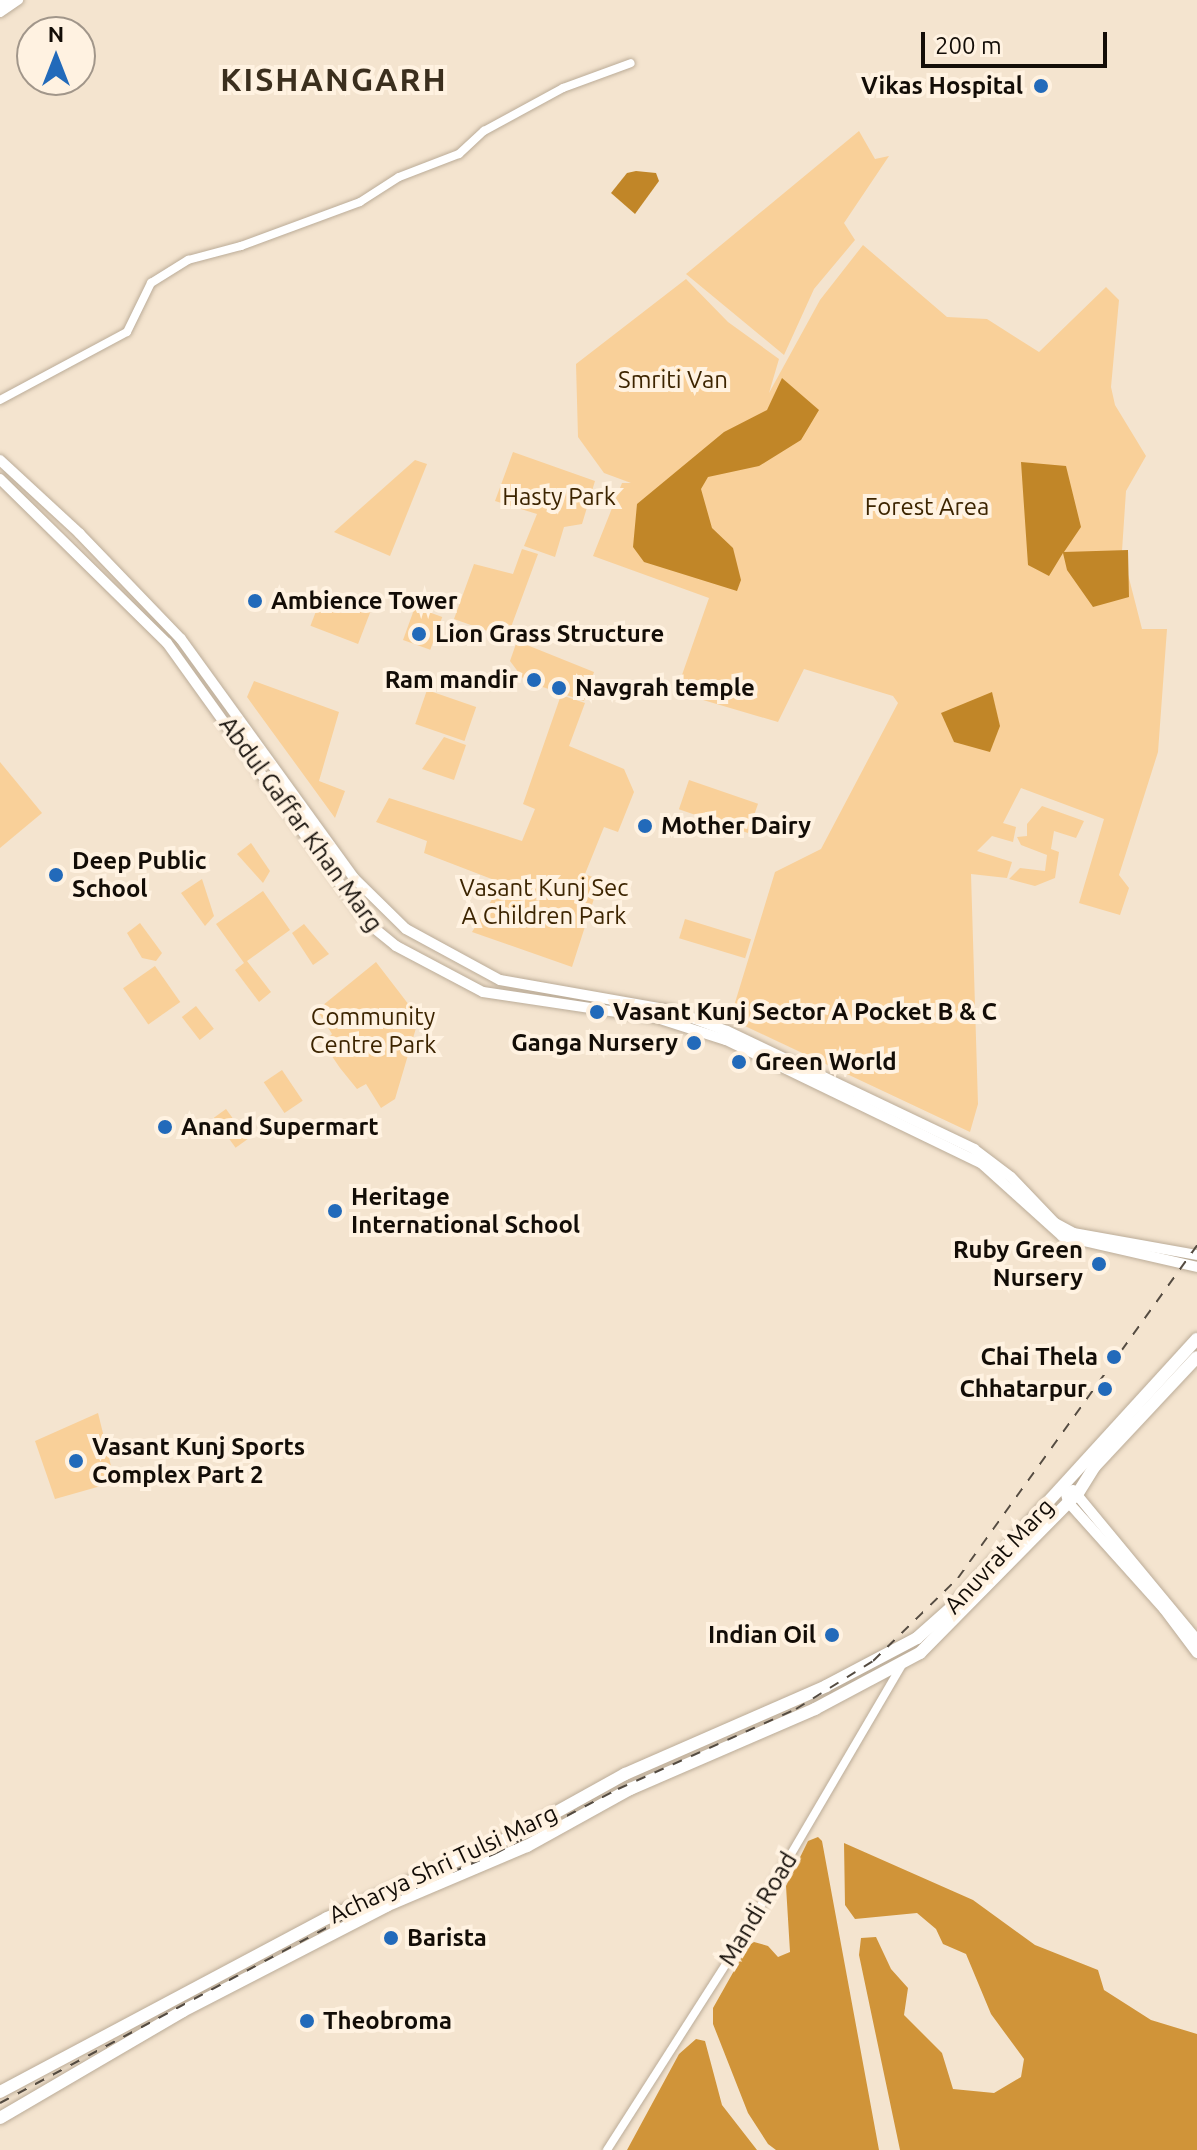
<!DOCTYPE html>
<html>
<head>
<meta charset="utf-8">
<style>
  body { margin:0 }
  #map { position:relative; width:1197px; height:2150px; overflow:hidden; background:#f4e4cf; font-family:Ubuntu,sans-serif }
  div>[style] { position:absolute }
  .green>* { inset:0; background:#f9d099; transform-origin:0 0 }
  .forest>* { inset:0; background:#d09439 }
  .water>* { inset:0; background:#c18628 }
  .roads { filter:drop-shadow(0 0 2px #bbac98) drop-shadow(0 0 2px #bbac98) }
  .minor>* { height:8px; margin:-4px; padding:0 4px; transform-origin:4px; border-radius:4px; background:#fff }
  .major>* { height:10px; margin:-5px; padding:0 5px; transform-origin:5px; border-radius:5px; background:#fff }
  .highway>* { height:12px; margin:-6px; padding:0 6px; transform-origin:6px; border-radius:6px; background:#fff }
  .rail>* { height:2px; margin-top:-1px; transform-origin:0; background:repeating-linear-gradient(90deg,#544b41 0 10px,transparent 0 20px) }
  .dots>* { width:22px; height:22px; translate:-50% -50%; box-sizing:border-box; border:4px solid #fff2e1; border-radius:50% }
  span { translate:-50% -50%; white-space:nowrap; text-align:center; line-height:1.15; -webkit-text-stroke:8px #fff2e1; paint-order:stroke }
  .poi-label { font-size:24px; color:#130d07; font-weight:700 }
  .right { translate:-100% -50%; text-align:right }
  .left { translate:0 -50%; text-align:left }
  .park-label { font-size:24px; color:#3c2400 }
  .street-label { font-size:24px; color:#130d07 }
  .district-label { font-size:32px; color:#3b2f1e; font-weight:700; letter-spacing:2px }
  .north { position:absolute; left:16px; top:16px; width:80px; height:80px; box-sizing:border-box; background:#fff2e1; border:2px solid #a1968a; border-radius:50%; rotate:0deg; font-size:22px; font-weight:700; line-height:32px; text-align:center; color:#130d07 }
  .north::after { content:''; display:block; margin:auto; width:28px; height:36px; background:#226aba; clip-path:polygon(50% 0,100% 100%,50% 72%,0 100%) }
  .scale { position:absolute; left:921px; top:32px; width:186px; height:36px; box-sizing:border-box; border:4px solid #130d07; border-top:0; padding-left:10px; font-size:24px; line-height:28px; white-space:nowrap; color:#130d07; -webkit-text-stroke:6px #fff2e1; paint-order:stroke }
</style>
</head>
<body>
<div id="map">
  <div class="green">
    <div style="clip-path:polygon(859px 131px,875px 159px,889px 156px,844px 223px,855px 240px,814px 289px,784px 355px,686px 274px)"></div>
    <div style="clip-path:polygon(863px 245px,947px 317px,987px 319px,1039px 352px,1106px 287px,1119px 300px,1111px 387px,1115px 405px,1146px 456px,1126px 491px,1122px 551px,1142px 629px,1167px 629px,1158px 752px,1119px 875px,1129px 888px,1120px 915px,1079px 903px,1104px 819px,1021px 788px,1003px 823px,1016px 827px,1013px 842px,992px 836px,977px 851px,1012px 862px,1007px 878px,971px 874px,978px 1104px,970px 1132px,730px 1019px,775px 872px,821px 849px,898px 703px,893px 696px,804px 669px,778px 722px,676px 692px,709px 598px,593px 556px,622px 483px,631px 483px,604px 473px,578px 437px,576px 364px,686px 279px,728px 322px,779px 359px,769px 393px,820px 300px)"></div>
    <div style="clip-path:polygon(513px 452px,595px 481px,582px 524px,564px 527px,555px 557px,524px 546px,537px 514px,495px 501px)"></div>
    <div style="clip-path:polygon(415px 460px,427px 464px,390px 556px,334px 532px)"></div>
    <div style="clip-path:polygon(522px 549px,538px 554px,507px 638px,454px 619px,474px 564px,513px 574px)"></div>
    <div style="left:323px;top:593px;width:51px;height:35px;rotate:21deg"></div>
    <div style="left:415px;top:607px;width:29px;height:35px;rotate:20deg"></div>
    <div style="clip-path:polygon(517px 641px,594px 672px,584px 701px,525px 681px,510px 661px)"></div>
    <div style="clip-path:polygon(254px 681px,339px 712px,319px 781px,345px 791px,335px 818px,247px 697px)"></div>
    <div style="left:427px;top:690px;width:52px;height:36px;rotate:19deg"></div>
    <div style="clip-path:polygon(561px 695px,585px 703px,569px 746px,624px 769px,634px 792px,618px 832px,604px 827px,585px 874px,600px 880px,572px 967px,472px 932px,502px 883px,424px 853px,427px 841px,376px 822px,389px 798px,522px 841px,535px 809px,523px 804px)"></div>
    <div style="clip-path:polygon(444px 737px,466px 745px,454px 780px,422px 769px)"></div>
    <div style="clip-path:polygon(0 762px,42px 813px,0 848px)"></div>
    <div style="left:689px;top:780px;width:73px;height:31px;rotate:19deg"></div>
    <div style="clip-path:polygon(1042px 806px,1084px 821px,1076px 838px,1054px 831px,1051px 849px,1059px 852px,1055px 878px,1035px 886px,1009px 879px,1020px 868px,1045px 871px,1047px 855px,1021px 845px,1017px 837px,1027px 836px,1027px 824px)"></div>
    <div style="clip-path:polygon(251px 843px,270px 871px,263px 883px,237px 854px)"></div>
    <div style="clip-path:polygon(202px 879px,214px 916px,205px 926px,181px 893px)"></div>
    <div style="clip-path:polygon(263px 891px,290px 930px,247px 961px,271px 992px,259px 1002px,235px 970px,244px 963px,216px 924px)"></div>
    <div style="left:685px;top:919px;width:69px;height:20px;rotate:17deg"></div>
    <div style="clip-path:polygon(140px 923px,162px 953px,156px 961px,142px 958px,127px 933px)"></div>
    <div style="clip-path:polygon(304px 924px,329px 954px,313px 965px,292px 933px)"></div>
    <div style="clip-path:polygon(376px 962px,419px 1018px,395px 1099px,381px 1108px,366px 1084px,357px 1089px,340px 1068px,323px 1043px,332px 1034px,317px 1010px)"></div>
    <div style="left:155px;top:966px;width:44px;height:39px;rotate:55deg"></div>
    <div style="left:196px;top:1006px;width:29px;height:18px;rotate:52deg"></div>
    <div style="left:282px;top:1070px;width:37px;height:22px;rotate:56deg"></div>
    <div style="left:226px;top:1109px;width:37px;height:15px;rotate:54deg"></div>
    <div style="clip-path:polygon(98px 1413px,115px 1482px,55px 1499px,35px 1441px)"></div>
  </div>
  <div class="forest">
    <div style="clip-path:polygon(818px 1837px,822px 1841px,879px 2150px,776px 2150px,768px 2144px,748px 2113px,713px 2024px,713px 2008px,748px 1946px,754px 1942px,768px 1946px,778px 1957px,790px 1952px,786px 1886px,808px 1841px)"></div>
    <div style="clip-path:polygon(844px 1843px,973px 1900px,1035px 1945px,1098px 1970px,1104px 1990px,1151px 2020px,1197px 2034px,1197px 2150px,900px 2150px,859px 1955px,861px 1938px,876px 1937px,891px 1969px,908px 1988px,904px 2015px,942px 2053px,953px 2089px,994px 2093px,1021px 2077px,1024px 2059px,991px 2014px,966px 1954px,943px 1944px,936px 1929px,917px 1913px,855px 1919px,845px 1905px)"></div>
    <div style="clip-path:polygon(696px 2039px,705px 2041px,722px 2105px,757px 2150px,627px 2150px,679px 2054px)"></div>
  </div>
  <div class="water">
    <div style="clip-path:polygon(636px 171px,656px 173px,659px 181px,635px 214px,611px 193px,627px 173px)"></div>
    <div style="clip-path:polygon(782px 378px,819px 410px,801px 440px,759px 466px,708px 477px,701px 489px,712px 528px,733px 548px,741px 580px,737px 591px,644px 562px,633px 547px,637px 504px,724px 432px,767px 410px)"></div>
    <div style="clip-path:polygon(1021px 462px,1066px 466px,1081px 527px,1064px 552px,1128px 550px,1129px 597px,1093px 607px,1067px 570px,1063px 553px,1049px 576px,1028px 565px)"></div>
    <div style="clip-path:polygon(992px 692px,1000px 726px,990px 752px,954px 742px,941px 713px)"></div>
  </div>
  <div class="roads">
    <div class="minor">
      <div style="left:0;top:400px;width:144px;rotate:-28.2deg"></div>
      <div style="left:127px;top:332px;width:55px;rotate:-63.9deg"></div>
      <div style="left:151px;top:283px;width:44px;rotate:-31.9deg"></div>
      <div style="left:188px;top:260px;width:55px;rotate:-14.8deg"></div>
      <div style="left:241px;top:246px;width:127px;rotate:-20.3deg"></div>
      <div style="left:360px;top:202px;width:46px;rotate:-32.7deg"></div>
      <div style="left:399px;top:177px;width:64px;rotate:-21deg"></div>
      <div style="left:459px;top:154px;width:34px;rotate:-43deg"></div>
      <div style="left:484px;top:131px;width:90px;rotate:-28.6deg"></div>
      <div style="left:563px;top:88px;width:72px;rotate:-20.2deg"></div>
      <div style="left:607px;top:2150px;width:228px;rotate:-57.4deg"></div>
      <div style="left:730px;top:1958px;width:338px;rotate:-59.6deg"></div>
    </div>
    <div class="major">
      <div style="left:0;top:3px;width:6px;rotate:-31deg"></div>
      <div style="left:0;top:12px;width:22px;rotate:-34deg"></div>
      <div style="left:0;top:460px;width:108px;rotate:42.7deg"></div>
      <div style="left:79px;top:533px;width:147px;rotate:46.1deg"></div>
      <div style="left:181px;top:639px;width:294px;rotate:54.1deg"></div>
      <div style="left:353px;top:877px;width:74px;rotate:44.5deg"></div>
      <div style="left:406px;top:929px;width:107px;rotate:28.5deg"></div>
      <div style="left:500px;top:980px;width:174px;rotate:10deg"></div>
      <div style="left:671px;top:1010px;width:60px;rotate:20.6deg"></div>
      <div style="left:727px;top:1031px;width:274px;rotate:25.5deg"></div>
      <div style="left:974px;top:1149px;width:46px;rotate:37.1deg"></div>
      <div style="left:1011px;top:1177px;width:64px;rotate:46.3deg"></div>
      <div style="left:1055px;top:1223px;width:21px;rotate:28deg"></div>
      <div style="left:1074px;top:1233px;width:125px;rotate:10.1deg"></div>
      <div style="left:0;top:479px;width:234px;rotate:44.5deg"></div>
      <div style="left:167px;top:643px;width:346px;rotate:54.3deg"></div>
      <div style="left:369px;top:924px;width:35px;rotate:39deg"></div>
      <div style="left:396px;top:946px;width:98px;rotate:27.9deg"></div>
      <div style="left:483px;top:992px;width:176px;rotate:8.5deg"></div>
      <div style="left:657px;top:1018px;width:72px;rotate:17.7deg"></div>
      <div style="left:726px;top:1040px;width:284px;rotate:25.8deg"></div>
      <div style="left:982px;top:1164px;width:108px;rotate:42deg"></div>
      <div style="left:1062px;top:1236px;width:139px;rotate:12.9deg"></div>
      <div style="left:1064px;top:1486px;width:16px;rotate:76deg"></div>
      <div style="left:1068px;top:1502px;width:144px;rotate:48.1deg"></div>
      <div style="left:1164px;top:1609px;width:55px;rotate:53.1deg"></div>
      <div style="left:1073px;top:1490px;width:195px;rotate:50.4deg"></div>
    </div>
    <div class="highway">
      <div style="left:0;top:2092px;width:370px;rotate:-28deg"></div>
      <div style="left:327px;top:1918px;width:206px;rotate:-23.8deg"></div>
      <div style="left:515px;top:1835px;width:126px;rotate:-29deg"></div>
      <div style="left:625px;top:1774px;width:219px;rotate:-23.6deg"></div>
      <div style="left:826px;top:1686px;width:103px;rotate:-27.8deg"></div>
      <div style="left:917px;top:1638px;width:47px;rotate:-41.5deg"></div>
      <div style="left:952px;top:1607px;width:363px;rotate:-47.6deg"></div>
      <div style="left:0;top:2118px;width:212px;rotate:-30.3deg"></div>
      <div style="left:183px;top:2011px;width:229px;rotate:-27.3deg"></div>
      <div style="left:386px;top:1906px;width:153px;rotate:-23.1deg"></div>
      <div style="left:527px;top:1846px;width:118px;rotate:-29deg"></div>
      <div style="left:630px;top:1789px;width:202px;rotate:-23.4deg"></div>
      <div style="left:815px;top:1709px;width:119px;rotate:-28.1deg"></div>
      <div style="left:920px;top:1653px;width:225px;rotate:-45.4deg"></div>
      <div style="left:1078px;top:1493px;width:32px;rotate:-58deg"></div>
      <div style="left:1095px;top:1466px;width:149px;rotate:-46.9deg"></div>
    </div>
  </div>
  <div class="rail">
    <div style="left:0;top:2103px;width:388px;rotate:-28.2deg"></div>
    <div style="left:342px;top:1920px;width:168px;rotate:-23.5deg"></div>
    <div style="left:496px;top:1853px;width:138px;rotate:-27.7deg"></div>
    <div style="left:618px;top:1789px;width:195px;rotate:-24.2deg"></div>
    <div style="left:796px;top:1709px;width:91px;rotate:-31.9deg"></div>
    <div style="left:873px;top:1661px;width:119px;rotate:-44.3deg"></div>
    <div style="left:958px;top:1578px;width:410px;rotate:-54.3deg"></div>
  </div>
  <div class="dots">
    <div style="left:1041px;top:86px;background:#226aba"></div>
    <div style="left:255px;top:601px;background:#226aba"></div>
    <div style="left:419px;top:634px;background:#226aba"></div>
    <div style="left:534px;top:680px;background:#226aba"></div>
    <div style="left:559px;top:688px;background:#226aba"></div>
    <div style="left:645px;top:826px;background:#226aba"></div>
    <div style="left:56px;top:875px;background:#226aba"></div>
    <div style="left:597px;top:1012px;background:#226aba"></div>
    <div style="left:694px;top:1043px;background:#226aba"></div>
    <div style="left:739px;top:1062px;background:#226aba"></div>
    <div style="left:165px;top:1127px;background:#226aba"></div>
    <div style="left:335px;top:1211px;background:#226aba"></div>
    <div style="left:1099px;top:1264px;background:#226aba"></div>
    <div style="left:1114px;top:1357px;background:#226aba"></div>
    <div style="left:1105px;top:1389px;background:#226aba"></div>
    <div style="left:76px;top:1461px;background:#226aba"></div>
    <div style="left:832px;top:1635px;background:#226aba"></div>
    <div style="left:391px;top:1938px;background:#226aba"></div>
    <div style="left:307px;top:2021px;background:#226aba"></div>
  </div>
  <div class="poi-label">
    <span class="right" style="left:1023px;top:86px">Vikas Hospital</span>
    <span class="left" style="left:271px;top:601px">Ambience Tower</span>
    <span class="left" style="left:435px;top:634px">Lion Grass Structure</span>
    <span class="right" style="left:518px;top:680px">Ram mandir</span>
    <span class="left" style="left:575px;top:688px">Navgrah temple</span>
    <span class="left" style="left:661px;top:826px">Mother Dairy</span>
    <span class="left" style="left:72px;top:875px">Deep Public<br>School</span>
    <span class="left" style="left:613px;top:1012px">Vasant Kunj Sector A Pocket B &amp; C</span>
    <span class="right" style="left:678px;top:1043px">Ganga Nursery</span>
    <span class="left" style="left:755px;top:1062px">Green World</span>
    <span class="left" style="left:181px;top:1127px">Anand Supermart</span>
    <span class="left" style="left:351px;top:1211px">Heritage<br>International School</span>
    <span class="right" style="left:1083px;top:1264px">Ruby Green<br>Nursery</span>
    <span class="right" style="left:1098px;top:1357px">Chai Thela</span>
    <span class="right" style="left:1087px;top:1389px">Chhatarpur</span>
    <span class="left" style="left:92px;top:1461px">Vasant Kunj Sports<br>Complex Part 2</span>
    <span class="right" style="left:816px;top:1635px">Indian Oil</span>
    <span class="left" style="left:407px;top:1938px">Barista</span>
    <span class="left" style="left:323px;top:2021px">Theobroma</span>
  </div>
  <div class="park-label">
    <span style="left:673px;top:380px">Smriti Van</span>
    <span style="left:559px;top:497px">Hasty Park</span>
    <span style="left:927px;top:507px">Forest Area</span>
    <span style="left:544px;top:902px">Vasant Kunj Sec<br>A Children Park</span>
    <span style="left:373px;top:1031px">Community<br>Centre Park</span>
  </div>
  <div class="street-label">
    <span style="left:301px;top:824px;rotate:54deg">Abdul Gaffar Khan Marg</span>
    <span style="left:999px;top:1556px;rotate:-47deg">Anuvrat Marg</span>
    <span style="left:443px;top:1864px;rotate:-25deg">Acharya Shri Tulsi Marg</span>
    <span style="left:758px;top:1909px;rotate:-59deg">Mandi Road</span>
  </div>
  <div class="district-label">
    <span style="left:334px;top:79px">KISHANGARH</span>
  </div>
  <div class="north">N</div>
  <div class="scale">200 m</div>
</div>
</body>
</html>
